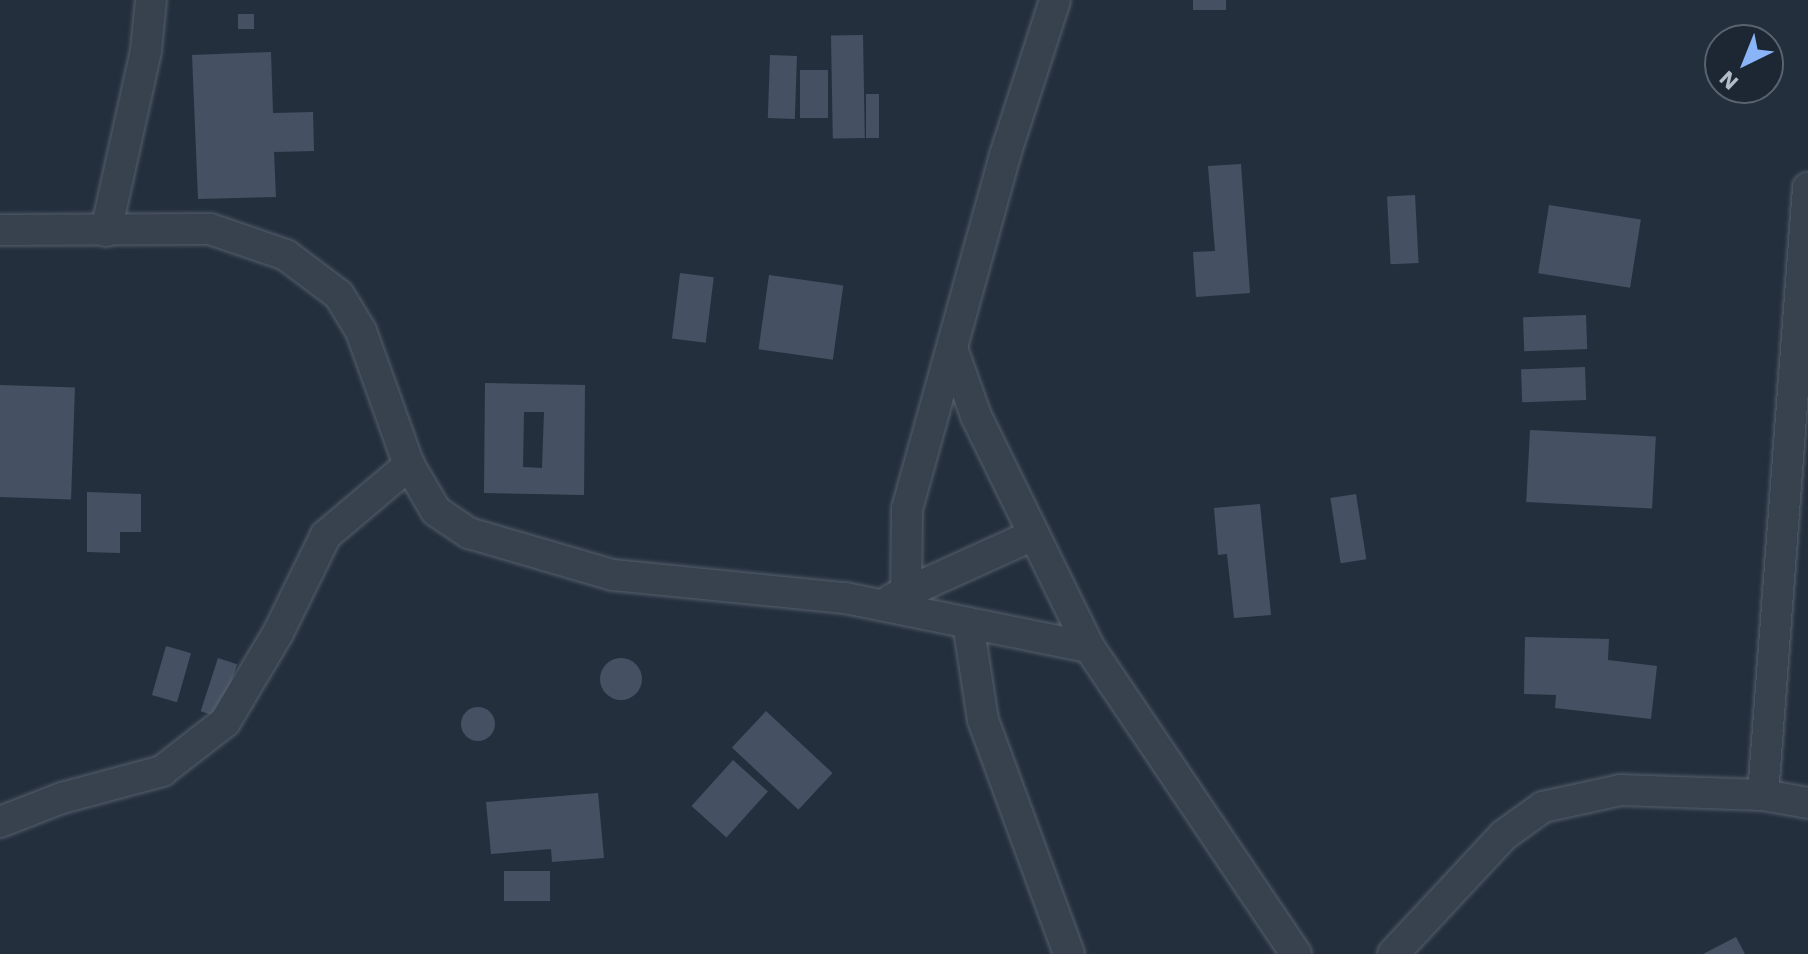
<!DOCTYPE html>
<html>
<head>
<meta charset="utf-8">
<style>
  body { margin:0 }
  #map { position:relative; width:1808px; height:954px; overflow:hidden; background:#242f3e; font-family:"Work Sans",sans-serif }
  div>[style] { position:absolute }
  .building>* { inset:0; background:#455162; transform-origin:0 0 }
  .round { border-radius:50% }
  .roads { filter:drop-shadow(0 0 2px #565f6c) drop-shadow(0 0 2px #565f6c) }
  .minor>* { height:30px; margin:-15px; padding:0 15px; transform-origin:15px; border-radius:15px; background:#38414e }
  span { translate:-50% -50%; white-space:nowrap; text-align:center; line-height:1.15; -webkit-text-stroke:6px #1d2633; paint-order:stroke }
  .north { position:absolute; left:1704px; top:24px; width:80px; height:80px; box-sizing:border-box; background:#1d2633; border:2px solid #59626f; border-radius:50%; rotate:223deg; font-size:22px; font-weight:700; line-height:32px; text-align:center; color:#b4bcc9 }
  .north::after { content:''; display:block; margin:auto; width:28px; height:36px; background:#8ab4f8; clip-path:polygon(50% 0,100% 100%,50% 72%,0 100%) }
</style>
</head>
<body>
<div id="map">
  <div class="building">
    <div style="left:1193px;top:0;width:33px;height:10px"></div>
    <div style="left:238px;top:14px;width:16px;height:15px"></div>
    <div style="left:863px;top:35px;width:103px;height:32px;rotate:89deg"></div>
    <div style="clip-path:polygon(271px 52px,273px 113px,313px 112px,314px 151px,274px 152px,276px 197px,198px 199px,192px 55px)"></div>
    <div style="left:770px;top:55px;width:27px;height:63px;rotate:2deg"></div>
    <div style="left:800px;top:70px;width:28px;height:48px"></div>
    <div style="left:866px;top:94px;width:13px;height:44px"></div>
    <div style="clip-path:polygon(1241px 164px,1250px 293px,1196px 297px,1193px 252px,1215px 251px,1208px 166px)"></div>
    <div style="left:1415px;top:195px;width:68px;height:28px;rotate:87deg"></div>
    <div style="left:1549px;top:205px;width:93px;height:69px;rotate:9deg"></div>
    <div style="left:680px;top:273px;width:34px;height:66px;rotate:7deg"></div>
    <div style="left:769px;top:275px;width:75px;height:75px;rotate:8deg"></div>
    <div style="left:1586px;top:315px;width:34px;height:63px;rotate:88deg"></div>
    <div style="left:1585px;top:367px;width:33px;height:64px;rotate:88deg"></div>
    <div style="clip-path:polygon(evenodd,485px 383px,585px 385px,584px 495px,484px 493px,485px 383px,524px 412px,544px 412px,542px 468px,523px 467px,524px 412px)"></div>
    <div style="left:0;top:385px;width:75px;height:112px;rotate:2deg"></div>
    <div style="left:1530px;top:430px;width:126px;height:72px;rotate:3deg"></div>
    <div style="clip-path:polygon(87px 492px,141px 494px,141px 532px,120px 532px,120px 553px,87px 552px)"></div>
    <div style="left:1356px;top:494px;width:66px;height:26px;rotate:81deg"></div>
    <div style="clip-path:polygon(1260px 504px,1271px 615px,1234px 618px,1227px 554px,1218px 555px,1214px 508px)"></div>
    <div style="clip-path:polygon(1525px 637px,1609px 639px,1608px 660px,1657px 666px,1651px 719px,1555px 708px,1556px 695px,1524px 694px)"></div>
    <div style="left:166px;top:646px;width:26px;height:51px;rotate:16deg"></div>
    <div class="round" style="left:600px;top:658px;width:42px;height:42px"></div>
    <div style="left:218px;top:658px;width:20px;height:56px;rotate:18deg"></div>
    <div class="round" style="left:461px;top:707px;width:34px;height:34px"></div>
    <div style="left:766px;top:711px;width:91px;height:50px;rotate:43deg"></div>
    <div style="left:733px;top:760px;width:47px;height:62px;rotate:42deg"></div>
    <div style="clip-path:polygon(598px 793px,604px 858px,552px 862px,551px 849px,491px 854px,486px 802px)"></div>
    <div style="left:504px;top:871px;width:46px;height:30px"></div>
    <div style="clip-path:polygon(1736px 937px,1745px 954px,1703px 954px)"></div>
  </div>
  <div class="roads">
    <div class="minor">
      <div style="left:0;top:230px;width:210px;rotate:-0.3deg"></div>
      <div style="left:210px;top:229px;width:80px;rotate:18.9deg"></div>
      <div style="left:286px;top:255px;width:66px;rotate:37deg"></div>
      <div style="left:339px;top:295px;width:42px;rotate:58.6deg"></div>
      <div style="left:361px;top:331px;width:142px;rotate:70.3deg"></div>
      <div style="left:409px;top:465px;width:53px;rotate:59.6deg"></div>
      <div style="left:436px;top:511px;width:40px;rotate:34deg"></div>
      <div style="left:469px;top:533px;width:150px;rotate:16.3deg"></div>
      <div style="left:613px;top:575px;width:233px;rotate:5.7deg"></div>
      <div style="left:845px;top:598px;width:249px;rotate:11.4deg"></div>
      <div style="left:106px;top:231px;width:185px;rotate:-77.5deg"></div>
      <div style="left:146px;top:50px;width:50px;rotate:-84.3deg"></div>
      <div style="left:954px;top:354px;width:66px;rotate:70.5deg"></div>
      <div style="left:976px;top:416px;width:257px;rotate:63.9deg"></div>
      <div style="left:1089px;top:647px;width:370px;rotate:56deg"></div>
      <div style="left:906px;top:593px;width:84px;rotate:-89.3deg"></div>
      <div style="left:907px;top:509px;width:367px;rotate:-74.5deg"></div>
      <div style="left:1005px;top:155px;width:163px;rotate:-72.1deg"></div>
      <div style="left:892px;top:599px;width:155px;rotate:-24.4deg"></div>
      <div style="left:968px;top:623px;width:98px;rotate:81.2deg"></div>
      <div style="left:983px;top:720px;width:249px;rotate:69.8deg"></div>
      <div style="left:1763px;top:795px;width:609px;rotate:-85.76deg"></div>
      <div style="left:0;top:822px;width:66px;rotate:-21.2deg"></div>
      <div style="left:62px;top:798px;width:104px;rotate:-15.1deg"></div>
      <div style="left:162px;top:771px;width:80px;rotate:-37.9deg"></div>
      <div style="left:225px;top:722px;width:104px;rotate:-59.2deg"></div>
      <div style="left:278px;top:633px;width:109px;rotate:-63.9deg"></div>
      <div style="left:326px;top:535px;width:109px;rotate:-40.1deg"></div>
      <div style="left:1393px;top:954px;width:163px;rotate:-47deg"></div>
      <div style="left:1504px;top:835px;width:48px;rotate:-35.7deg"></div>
      <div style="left:1543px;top:807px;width:79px;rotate:-12.4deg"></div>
      <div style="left:1620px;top:790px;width:143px;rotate:2deg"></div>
      <div style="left:1763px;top:795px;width:46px;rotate:10.1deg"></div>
    </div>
  </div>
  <div class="north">N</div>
</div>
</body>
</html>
